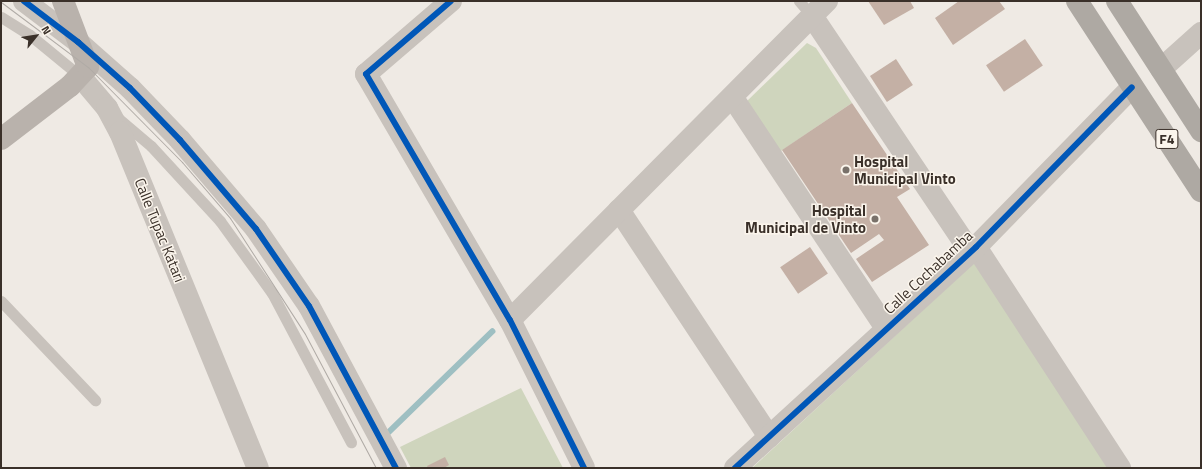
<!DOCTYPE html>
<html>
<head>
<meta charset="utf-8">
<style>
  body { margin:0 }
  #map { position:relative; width:1202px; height:469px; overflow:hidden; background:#efeae4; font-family:"Titillium Web",sans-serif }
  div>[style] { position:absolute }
  .green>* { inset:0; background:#cfd5bd }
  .stream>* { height:5.5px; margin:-2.75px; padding:0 2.75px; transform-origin:2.75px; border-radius:2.75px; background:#9ebfc2 }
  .building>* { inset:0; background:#c4b0a5; transform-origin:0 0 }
  .lane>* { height:11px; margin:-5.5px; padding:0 5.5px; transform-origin:5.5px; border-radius:5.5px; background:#c8c2bc }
  .street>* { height:22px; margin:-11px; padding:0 11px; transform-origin:11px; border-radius:11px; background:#c8c2bc }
  .secondary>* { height:22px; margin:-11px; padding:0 11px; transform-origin:11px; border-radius:11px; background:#b9b2ac }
  .highway>* { height:22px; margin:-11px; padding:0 11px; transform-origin:11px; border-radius:11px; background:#aea9a3 }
  .tram>* { height:1px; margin:-0.5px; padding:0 0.5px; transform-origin:0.5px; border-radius:0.5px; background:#b0aba6 }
  .cycleway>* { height:6px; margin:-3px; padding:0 3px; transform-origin:3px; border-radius:3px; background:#0057b8 }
  .dots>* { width:11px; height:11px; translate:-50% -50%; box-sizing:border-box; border:2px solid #fbf5ec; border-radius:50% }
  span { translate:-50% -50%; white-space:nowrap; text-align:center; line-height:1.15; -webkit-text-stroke:3px #fbf5ec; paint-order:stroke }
  .shield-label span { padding:1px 3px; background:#fbf5ec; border:1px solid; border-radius:3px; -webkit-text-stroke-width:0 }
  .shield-label { font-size:14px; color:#3a3029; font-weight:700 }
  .poi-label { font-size:15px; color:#3a3029; font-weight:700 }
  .left { translate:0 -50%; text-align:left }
  .right { translate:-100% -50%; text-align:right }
  .street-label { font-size:15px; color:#3a3029 }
  .frame { position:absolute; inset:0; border:2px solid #3a3029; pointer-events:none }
  .north { position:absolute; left:16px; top:16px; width:40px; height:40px; -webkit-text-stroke:3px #fbf5ec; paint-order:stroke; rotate:60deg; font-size:11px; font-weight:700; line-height:16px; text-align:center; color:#3a3029 }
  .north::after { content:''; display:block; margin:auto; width:14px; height:18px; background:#3a3029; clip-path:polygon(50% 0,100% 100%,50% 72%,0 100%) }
</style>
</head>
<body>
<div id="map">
  <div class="green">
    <div style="clip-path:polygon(807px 43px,816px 48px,852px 103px,778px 153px,745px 103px)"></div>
    <div style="clip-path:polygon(974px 263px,1111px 468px,752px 468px)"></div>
    <div style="clip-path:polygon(521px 388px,563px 468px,411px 468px,400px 447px)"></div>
  </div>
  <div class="stream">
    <div style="left:389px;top:432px;width:144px;rotate:-44.2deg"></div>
  </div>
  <div class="building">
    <div style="clip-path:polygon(868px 1px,910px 1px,914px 8px,884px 25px)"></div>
    <div style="clip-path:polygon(959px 1px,999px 1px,1005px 9px,953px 45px,935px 18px)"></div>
    <div style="left:1025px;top:39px;width:32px;height:47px;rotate:56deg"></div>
    <div style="left:896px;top:59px;width:31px;height:31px;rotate:57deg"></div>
    <div style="clip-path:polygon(852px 103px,910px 189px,897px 197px,929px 245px,872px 282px,856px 259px,884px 240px,879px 234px,851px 253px,782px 150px)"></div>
    <div style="left:810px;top:247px;width:32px;height:36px;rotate:56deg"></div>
    <div style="clip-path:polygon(445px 457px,449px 465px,444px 468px,428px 468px,427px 466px)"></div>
  </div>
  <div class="lane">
    <div style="left:799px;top:1px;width:20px;rotate:49deg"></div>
    <div style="left:1px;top:17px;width:34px;rotate:32deg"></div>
    <div style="left:30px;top:35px;width:65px;rotate:39.4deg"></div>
    <div style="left:119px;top:119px;width:42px;rotate:40.2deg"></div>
    <div style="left:151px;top:146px;width:102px;rotate:47.4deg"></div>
    <div style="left:220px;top:221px;width:89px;rotate:54.2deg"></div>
    <div style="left:272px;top:293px;width:169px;rotate:62.1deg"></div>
    <div style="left:1px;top:301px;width:137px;rotate:46.5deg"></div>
  </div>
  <div class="street">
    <div style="left:24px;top:1px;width:68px;rotate:37.2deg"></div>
    <div style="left:78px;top:42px;width:69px;rotate:41.5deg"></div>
    <div style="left:130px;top:88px;width:72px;rotate:46.1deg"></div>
    <div style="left:180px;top:140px;width:117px;rotate:49.5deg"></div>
    <div style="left:256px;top:229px;width:93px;rotate:55.5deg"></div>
    <div style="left:309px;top:306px;width:184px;rotate:61.8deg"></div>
    <div style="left:451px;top:1px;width:112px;rotate:139.3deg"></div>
    <div style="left:366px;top:74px;width:285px;rotate:59.7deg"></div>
    <div style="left:510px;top:320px;width:165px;rotate:63.4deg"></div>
    <div style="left:812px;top:16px;width:283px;rotate:56.1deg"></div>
    <div style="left:1161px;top:69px;width:54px;rotate:-42deg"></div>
    <div style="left:80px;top:76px;width:42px;rotate:49.8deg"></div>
    <div style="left:107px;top:108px;width:27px;rotate:62deg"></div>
    <div style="left:120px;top:132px;width:363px;rotate:67.7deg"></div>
    <div style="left:733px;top:98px;width:276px;rotate:56.4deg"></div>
    <div style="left:619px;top:210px;width:272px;rotate:56.5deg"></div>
    <div style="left:976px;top:247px;width:264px;rotate:56.9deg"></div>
    <div style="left:510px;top:320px;width:450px;rotate:-45.2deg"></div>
    <div style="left:735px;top:468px;width:327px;rotate:-42.5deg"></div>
    <div style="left:976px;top:247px;width:223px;rotate:-45.7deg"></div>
  </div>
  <div class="secondary">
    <div style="left:1px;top:139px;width:87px;rotate:-37.5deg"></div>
    <div style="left:70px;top:86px;width:26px;rotate:-47deg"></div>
    <div style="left:88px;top:67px;width:71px;rotate:-110.7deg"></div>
  </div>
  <div class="highway">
    <div style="left:1077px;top:1px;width:227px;rotate:56.9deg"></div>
    <div style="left:1117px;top:1px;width:155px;rotate:57.1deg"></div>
  </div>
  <div class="tram">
    <div style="left:1px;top:2px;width:109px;rotate:36.8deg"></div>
    <div style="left:88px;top:67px;width:134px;rotate:45.3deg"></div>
    <div style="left:182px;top:162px;width:74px;rotate:49.4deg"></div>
    <div style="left:230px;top:218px;width:138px;rotate:57.1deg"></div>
    <div style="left:305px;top:334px;width:152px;rotate:62.1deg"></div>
  </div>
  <div class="cycleway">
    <div style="left:24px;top:1px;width:68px;rotate:37.2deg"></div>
    <div style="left:78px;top:42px;width:69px;rotate:41.5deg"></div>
    <div style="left:130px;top:88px;width:72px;rotate:46.1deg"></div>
    <div style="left:180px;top:140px;width:117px;rotate:49.5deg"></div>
    <div style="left:256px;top:229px;width:93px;rotate:55.5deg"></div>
    <div style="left:309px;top:306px;width:184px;rotate:61.8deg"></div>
    <div style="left:451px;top:1px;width:112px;rotate:139.3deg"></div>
    <div style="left:366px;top:74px;width:285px;rotate:59.7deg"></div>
    <div style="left:510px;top:320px;width:165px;rotate:63.4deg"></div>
    <div style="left:735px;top:468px;width:327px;rotate:-42.5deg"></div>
    <div style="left:976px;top:247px;width:223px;rotate:-45.7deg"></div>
  </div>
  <div class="dots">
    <div style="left:846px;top:170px;background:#79716a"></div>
    <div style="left:875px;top:219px;background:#79716a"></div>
  </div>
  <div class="shield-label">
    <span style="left:1167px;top:139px">F4</span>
  </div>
  <div class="poi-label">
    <span class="left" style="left:854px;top:170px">Hospital<br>Municipal Vinto</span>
    <span class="right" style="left:866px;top:219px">Hospital<br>Municipal de Vinto</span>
  </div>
  <div class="street-label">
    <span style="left:160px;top:230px;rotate:68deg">Calle Tupac Katari</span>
    <span style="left:928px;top:272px;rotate:-43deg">Calle Cochabamba</span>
  </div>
  <div class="frame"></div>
  <div class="north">N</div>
</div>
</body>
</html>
